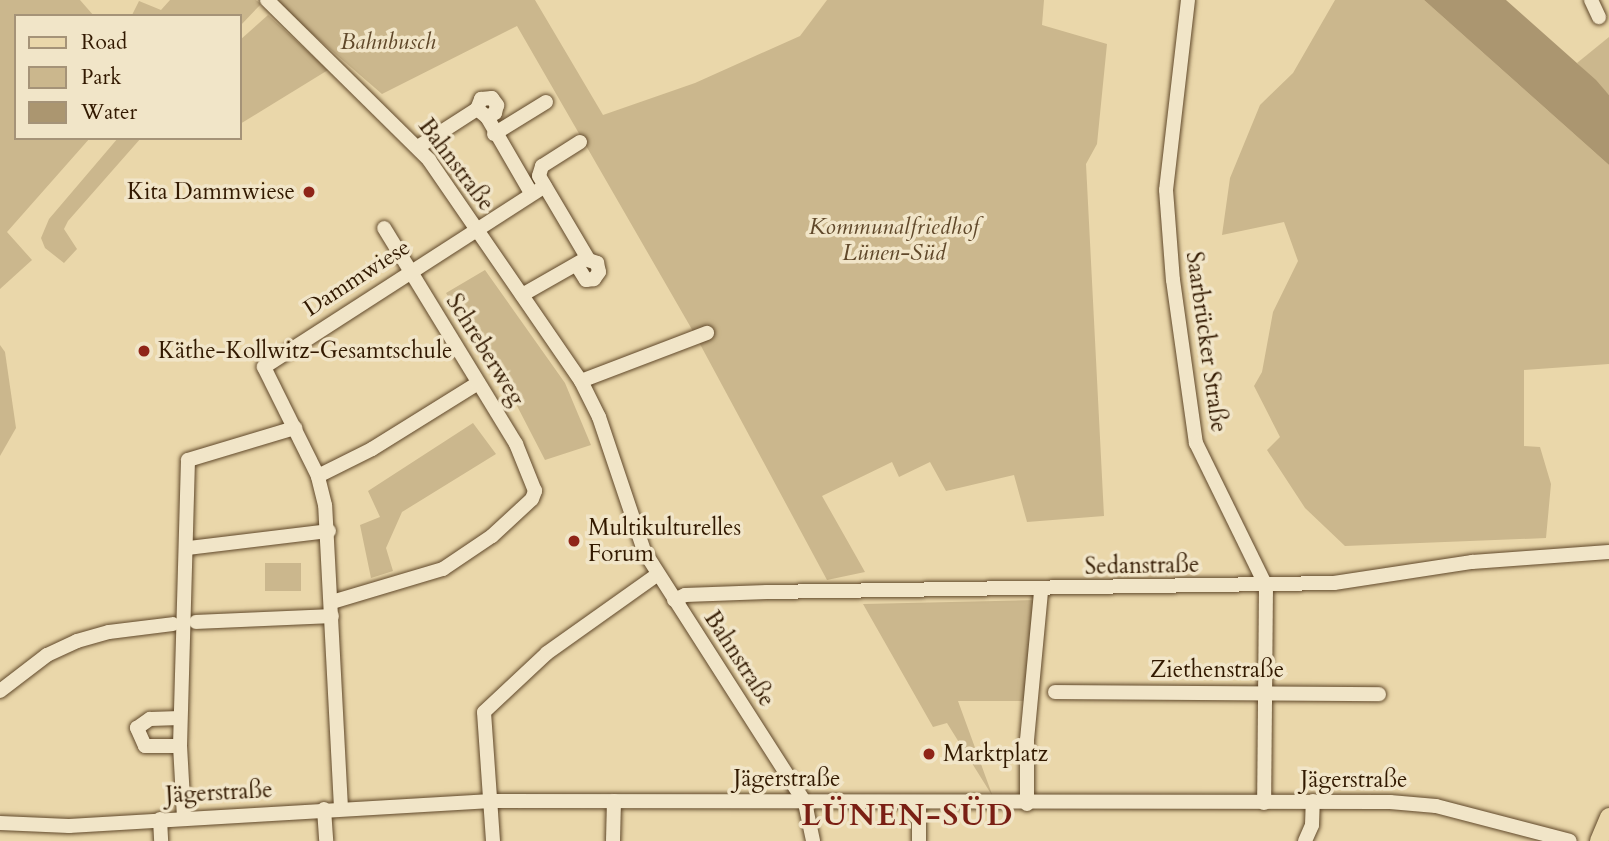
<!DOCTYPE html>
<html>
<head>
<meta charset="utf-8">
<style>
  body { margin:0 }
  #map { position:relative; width:1609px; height:841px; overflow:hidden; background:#ead7aa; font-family:Cardo,serif }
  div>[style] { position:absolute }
  .green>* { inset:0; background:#cbb78d; transform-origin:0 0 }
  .water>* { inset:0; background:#ab9670 }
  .roads { filter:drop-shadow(0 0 2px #60482a) drop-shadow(0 0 2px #60482a) }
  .minor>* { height:14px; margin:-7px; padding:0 7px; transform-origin:7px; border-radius:7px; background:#f1e5c8 }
  .major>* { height:18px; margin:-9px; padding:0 9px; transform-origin:9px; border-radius:9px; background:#ead7aa }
  .dots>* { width:19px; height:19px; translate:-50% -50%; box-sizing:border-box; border:4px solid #f1e5c8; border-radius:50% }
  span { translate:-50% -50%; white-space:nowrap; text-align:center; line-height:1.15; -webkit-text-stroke:7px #f1e5c8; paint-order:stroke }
  .park-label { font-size:23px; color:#60482a; font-style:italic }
  .street-label { font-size:23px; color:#321900 }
  .poi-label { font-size:23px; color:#321900 }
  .right { translate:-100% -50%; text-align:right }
  .left { translate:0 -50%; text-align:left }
  .district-label { font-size:30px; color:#7a1f14; font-weight:700; letter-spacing:2px }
  .legend { position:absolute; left:14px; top:14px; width:228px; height:126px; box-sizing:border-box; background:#f1e5c8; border:2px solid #a59378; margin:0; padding:9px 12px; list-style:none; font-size:21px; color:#321900 }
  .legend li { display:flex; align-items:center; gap:14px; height:35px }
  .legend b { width:35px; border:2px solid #a59378 }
</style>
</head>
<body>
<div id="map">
  <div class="green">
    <div style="clip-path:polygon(0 0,80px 0,94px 16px,16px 16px,16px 138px,90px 138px,7px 232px,32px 260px,0 289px)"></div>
    <div style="clip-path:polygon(170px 0,256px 0,261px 4px,240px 26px,240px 16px,132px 15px,139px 1px,161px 10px)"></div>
    <div style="clip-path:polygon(273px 0,535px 0,603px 115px,695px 83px,800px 36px,827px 0,1044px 0,1042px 25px,1107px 44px,1097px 144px,1086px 164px,1104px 516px,1027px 522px,1014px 475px,946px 491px,930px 462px,899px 477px,892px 462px,822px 496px,865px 572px,827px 580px,694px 333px,517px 26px,382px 94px)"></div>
    <div style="clip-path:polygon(1335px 0,1424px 0,1609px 165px,1609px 364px,1524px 370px,1524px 446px,1540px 447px,1551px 484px,1546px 538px,1345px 546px,1305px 508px,1267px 450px,1280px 437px,1254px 386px,1262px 372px,1273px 312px,1298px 261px,1284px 222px,1222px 235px,1230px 178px,1260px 105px,1293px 73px)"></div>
    <div style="clip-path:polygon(268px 15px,328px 70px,240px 124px,240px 40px)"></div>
    <div style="clip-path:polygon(1609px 37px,1609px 95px,1577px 63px)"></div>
    <div style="clip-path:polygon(118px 138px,141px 138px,68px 221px,64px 229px,77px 249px,64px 263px,45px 248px,41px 238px,49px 219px)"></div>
    <div style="clip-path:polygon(485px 270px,565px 383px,591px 445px,545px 460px,515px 402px,446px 293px)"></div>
    <div style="clip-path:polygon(0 345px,5px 352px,16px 428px,0 456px)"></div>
    <div style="clip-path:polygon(473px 423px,496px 454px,402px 512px,386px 548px,393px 571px,371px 578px,360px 525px,380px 517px,368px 491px)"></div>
    <div style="left:301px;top:563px;width:28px;height:36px;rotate:90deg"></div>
    <div style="clip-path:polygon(1037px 600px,1027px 701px,958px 701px,993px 797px,947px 723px,933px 727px,863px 604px)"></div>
  </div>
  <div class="water">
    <div style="clip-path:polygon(1424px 0,1506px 0,1596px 80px,1609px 95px,1609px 165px)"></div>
  </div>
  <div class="roads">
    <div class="minor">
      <div style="left:267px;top:0;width:228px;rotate:44.6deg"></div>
      <div style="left:429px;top:160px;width:268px;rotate:55.5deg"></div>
      <div style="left:581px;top:381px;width:40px;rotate:63.4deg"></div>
      <div style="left:599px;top:417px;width:141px;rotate:71.4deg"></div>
      <div style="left:644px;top:551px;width:299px;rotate:57.4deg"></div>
      <div style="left:805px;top:803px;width:39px;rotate:78deg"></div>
      <div style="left:1188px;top:0;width:191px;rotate:96.6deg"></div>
      <div style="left:1166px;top:190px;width:90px;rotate:85.6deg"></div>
      <div style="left:1173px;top:280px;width:165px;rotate:82deg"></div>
      <div style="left:1196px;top:443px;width:159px;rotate:63.9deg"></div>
      <div style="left:1266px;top:586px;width:217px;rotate:90.5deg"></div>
      <div style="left:1591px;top:0;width:19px;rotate:65deg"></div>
      <div style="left:487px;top:117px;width:88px;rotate:59.9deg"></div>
      <div style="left:494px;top:134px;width:61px;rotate:-31.6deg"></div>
      <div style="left:580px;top:142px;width:45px;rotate:147.7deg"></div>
      <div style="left:542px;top:166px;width:10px;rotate:107deg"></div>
      <div style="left:539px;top:176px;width:96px;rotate:59.4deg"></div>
      <div style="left:418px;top:147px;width:70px;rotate:-32.8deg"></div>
      <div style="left:477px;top:109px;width:11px;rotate:-68deg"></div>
      <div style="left:481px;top:99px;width:11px;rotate:-5deg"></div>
      <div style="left:492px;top:98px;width:9px;rotate:54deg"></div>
      <div style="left:497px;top:105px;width:8px;rotate:104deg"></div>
      <div style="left:495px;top:113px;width:9px;rotate:153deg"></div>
      <div style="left:487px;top:117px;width:13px;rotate:-141deg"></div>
      <div style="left:522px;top:295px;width:73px;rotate:-29.7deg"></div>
      <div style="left:585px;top:259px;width:13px;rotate:18deg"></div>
      <div style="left:597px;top:263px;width:9px;rotate:77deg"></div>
      <div style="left:599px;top:272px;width:9px;rotate:126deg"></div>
      <div style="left:594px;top:279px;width:8px;rotate:173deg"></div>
      <div style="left:586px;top:280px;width:15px;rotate:-122deg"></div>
      <div style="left:581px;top:381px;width:135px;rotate:-20.9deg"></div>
      <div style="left:318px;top:476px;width:60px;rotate:-26.6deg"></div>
      <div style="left:372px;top:449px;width:125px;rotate:-31.9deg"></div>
      <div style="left:188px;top:548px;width:142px;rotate:-6.9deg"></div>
      <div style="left:674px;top:600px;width:12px;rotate:-24deg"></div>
      <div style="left:685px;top:595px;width:82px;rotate:-2.1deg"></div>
      <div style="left:767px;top:592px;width:567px;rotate:-0.91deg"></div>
      <div style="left:1334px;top:583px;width:140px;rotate:-8.7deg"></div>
      <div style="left:1472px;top:562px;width:137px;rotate:-4.2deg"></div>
      <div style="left:332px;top:602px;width:116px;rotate:-16.6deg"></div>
      <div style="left:443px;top:569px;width:59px;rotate:-34deg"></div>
      <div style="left:492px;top:536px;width:54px;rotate:-42.8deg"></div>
      <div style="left:532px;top:499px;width:9px;rotate:-69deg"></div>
      <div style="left:535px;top:491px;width:51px;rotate:-112deg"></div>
      <div style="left:516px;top:444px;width:253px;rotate:-121.4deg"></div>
      <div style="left:196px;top:622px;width:136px;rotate:-2.5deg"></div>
      <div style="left:0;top:691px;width:59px;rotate:-37.5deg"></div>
      <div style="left:47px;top:655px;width:33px;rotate:-25deg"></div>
      <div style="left:77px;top:641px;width:33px;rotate:-16deg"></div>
      <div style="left:109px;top:632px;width:64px;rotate:-7.1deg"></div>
      <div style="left:1055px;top:692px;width:324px;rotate:0.4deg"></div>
      <div style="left:180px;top:746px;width:35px;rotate:180deg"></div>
      <div style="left:145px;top:746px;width:20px;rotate:-114deg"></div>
      <div style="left:137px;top:728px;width:16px;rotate:-35deg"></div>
      <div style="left:150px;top:719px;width:30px;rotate:-2deg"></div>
      <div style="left:1027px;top:804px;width:64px;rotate:-90deg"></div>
      <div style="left:1027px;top:740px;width:150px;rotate:-84.6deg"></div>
      <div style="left:341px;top:808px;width:303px;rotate:-93deg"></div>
      <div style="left:325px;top:505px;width:30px;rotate:-104deg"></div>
      <div style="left:318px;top:476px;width:122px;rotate:-116.4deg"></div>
      <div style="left:264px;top:367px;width:334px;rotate:-32.8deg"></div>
      <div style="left:324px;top:809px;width:32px;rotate:86deg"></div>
      <div style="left:184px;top:817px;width:71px;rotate:-93.2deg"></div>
      <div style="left:180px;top:746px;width:286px;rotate:-88.4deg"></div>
      <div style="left:188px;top:460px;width:112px;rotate:-16.7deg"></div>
      <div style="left:160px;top:819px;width:22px;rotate:87deg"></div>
      <div style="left:0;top:823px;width:69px;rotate:2.5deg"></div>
      <div style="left:69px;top:826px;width:423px;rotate:-3.4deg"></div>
      <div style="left:491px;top:801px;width:899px;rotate:0.06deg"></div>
      <div style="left:1390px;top:802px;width:46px;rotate:5deg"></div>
      <div style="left:1436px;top:806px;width:138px;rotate:14.6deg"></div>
      <div style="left:493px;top:841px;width:129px;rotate:-94deg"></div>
      <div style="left:484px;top:712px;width:86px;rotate:-43.1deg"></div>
      <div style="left:547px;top:653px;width:136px;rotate:-35.4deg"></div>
      <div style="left:613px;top:841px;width:40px;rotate:-88.6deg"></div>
      <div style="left:919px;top:841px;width:38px;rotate:-90deg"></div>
      <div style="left:1305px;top:841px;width:17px;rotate:-66deg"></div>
      <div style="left:1312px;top:825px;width:24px;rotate:-88deg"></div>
    </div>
    <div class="major">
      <div style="left:1599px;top:841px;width:26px;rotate:-67deg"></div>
    </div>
  </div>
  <div class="dots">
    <div style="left:309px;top:192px;background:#8f2418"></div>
    <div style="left:144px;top:351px;background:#8f2418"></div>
    <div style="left:574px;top:541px;background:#8f2418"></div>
    <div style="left:929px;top:754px;background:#8f2418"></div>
  </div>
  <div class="park-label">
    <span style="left:388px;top:42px">Bahnbusch</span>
    <span style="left:894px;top:240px">Kommunalfriedhof<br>Lünen-Süd</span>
  </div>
  <div class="street-label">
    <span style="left:456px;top:165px;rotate:53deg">Bahnstraße</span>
    <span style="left:357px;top:278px;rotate:-33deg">Dammwiese</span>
    <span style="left:1206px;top:342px;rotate:82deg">Saarbrücker Straße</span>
    <span style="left:485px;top:350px;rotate:58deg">Schreberweg</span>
    <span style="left:1142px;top:566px;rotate:-1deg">Sedanstraße</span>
    <span style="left:739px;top:659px;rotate:57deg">Bahnstraße</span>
    <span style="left:1217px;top:670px">Ziethenstraße</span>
    <span style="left:787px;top:779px">Jägerstraße</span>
    <span style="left:1354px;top:780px">Jägerstraße</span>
    <span style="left:219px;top:793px;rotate:-3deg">Jägerstraße</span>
  </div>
  <div class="poi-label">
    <span class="right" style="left:295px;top:192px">Kita Dammwiese</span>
    <span class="left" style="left:158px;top:351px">Käthe-Kollwitz-Gesamtschule</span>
    <span class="left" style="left:588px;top:541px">Multikulturelles<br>Forum</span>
    <span class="left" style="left:943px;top:754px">Marktplatz</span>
  </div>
  <div class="district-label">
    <span style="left:908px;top:816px">LÜNEN-SÜD</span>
  </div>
  <ul class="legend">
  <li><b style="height:9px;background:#ead7aa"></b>Road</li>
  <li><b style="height:19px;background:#cbb78d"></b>Park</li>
  <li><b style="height:19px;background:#ab9670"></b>Water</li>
  </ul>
</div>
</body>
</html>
